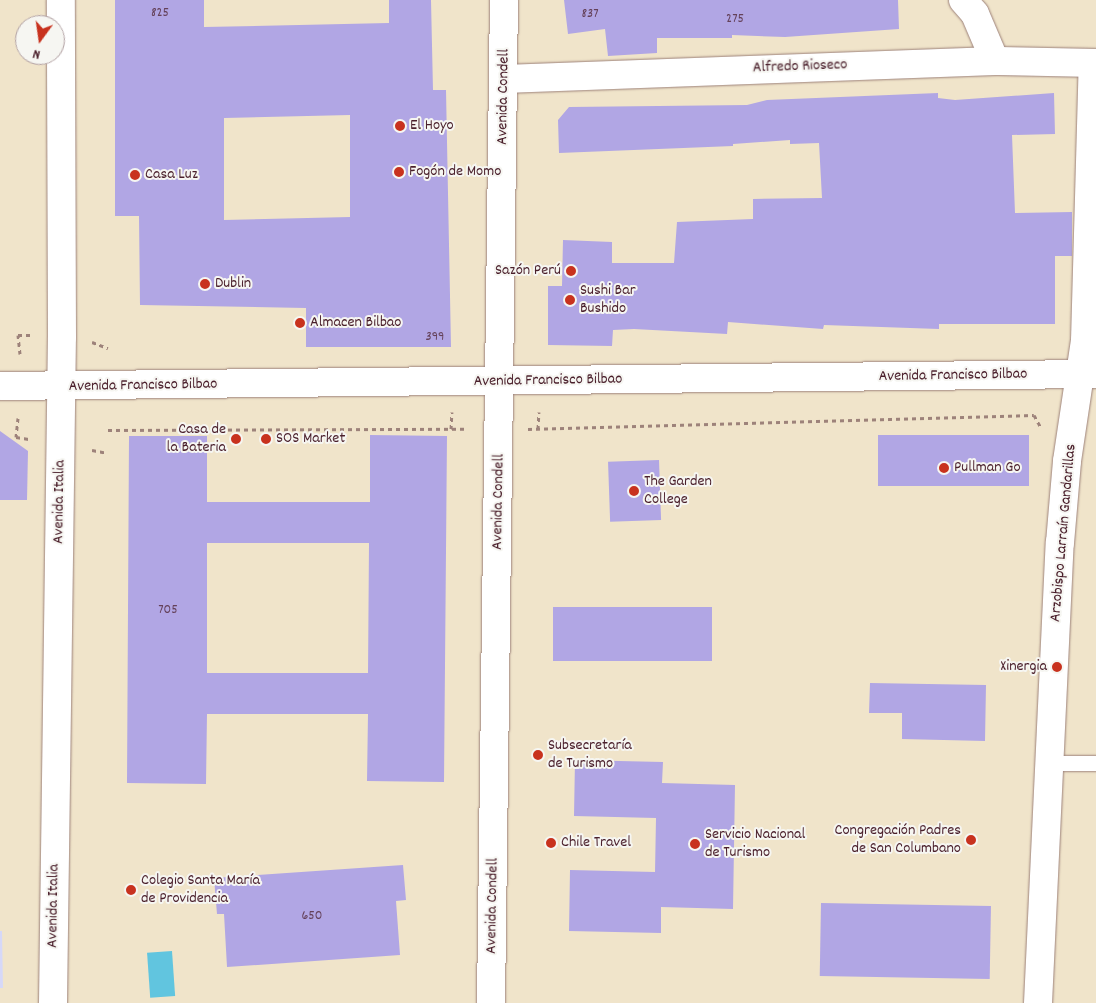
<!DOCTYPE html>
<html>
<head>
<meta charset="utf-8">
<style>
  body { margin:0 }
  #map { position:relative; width:1096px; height:1003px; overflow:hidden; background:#f0e4ca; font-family:Dekko,sans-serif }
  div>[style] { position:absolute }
  .built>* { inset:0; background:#d6d8f8 }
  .water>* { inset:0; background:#61c5df; transform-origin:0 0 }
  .building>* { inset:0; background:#b1a6e4; transform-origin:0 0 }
  .path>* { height:3px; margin-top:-1.5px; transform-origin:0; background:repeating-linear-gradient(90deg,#9d827a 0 4px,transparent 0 8px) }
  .roads { filter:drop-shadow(0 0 1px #9d827a) drop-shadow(0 0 1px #9d827a) }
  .lane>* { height:15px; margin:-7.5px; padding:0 7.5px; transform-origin:7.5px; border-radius:7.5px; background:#fff }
  .street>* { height:28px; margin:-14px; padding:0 14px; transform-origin:14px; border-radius:14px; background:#fff }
  .secondary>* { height:28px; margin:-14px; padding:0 14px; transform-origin:14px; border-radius:14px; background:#fff }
  .primary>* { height:28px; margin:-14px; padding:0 14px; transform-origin:14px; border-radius:14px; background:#fff }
  .dots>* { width:14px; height:14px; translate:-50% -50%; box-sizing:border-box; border:2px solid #f6f6f2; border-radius:50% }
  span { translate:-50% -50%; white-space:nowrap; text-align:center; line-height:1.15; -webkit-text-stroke:4px #f6f6f2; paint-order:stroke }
  .number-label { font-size:14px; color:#644159 }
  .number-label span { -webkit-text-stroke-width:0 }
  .street-label { font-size:16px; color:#4a1f2b }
  .poi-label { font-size:16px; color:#4a1f2b }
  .left { translate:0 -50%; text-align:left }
  .right { translate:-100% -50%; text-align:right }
  .north { position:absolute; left:15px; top:15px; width:50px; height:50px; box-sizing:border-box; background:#f6f6f2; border:1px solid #b1a0a2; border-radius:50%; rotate:194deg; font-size:14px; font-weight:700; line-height:20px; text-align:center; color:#4a1f2b }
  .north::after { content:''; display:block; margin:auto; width:18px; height:22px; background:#c8321e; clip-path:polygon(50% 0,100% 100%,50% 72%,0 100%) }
</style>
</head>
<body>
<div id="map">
  <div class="built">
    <div style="clip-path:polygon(0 931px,2px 931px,3px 988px,0 988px)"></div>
  </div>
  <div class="water">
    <div style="left:172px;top:951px;width:45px;height:25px;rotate:86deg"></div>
  </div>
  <div class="building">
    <div style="clip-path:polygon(evenodd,115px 0,204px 0,204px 27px,389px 23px,389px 0,431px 0,433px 90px,446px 90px,451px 347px,306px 347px,306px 308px,140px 305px,139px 216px,115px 216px,115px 0,350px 115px,350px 217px,224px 220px,224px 118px,350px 115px)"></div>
    <div style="clip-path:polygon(564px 0,898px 0,899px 29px,785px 37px,732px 35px,732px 38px,657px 38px,657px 53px,608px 56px,605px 29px,568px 34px)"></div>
    <div style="clip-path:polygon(938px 93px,938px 98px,955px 100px,1054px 93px,1055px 134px,1012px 135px,1015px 213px,1072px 212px,1072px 256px,1055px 256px,1055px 324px,939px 324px,939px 329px,824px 325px,823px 329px,728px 322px,727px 334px,634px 329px,613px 330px,612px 346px,548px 345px,548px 286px,562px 286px,563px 240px,612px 242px,612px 263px,674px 263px,677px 222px,753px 219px,753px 199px,822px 198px,819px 143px,790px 144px,790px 140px,733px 144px,733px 146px,559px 153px,558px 120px,569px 107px,747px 105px,767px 100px)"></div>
    <div style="clip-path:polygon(0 431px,28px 451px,27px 500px,0 500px)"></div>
    <div style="clip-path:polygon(evenodd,370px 435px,447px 436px,444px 782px,367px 781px,368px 714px,207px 714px,206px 784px,127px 783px,129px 436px,207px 436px,207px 502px,370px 502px,370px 435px,207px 543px,369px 543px,368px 673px,207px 673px,207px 543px)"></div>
    <div style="left:878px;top:435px;width:151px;height:51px"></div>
    <div style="left:659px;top:460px;width:60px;height:51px;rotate:88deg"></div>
    <div style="left:553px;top:607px;width:159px;height:54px"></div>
    <div style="clip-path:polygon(870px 683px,986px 685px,985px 741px,902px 739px,902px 713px,869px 713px)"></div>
    <div style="clip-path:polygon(575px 760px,663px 762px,662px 783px,735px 785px,733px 909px,661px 907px,661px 933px,569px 931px,570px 870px,655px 872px,656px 818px,574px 816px)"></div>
    <div style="clip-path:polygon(403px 865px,406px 900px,396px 901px,400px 955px,227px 967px,224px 914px,217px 914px,214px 878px)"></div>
    <div style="left:821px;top:903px;width:170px;height:73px;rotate:1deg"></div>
  </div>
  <div class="path">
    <div style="left:92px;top:342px;width:17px;rotate:21deg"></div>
    <div style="left:20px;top:354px;width:19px;rotate:-96deg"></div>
    <div style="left:18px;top:335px;width:12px"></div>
    <div style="left:18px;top:418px;width:19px;rotate:96deg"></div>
    <div style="left:16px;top:437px;width:13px;rotate:9deg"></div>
    <div style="left:451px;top:429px;width:17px;rotate:-87deg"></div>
    <div style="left:528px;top:429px;width:506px;rotate:-1.58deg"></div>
    <div style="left:1034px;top:415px;width:13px;rotate:61deg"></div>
    <div style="left:538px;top:429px;width:17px;rotate:-87deg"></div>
    <div style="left:108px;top:430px;width:359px;rotate:-0.2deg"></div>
    <div style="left:92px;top:450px;width:16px;rotate:11deg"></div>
  </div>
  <div class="roads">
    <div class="lane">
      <div style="left:1051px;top:763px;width:45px"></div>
    </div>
    <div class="street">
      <div style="left:963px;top:0;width:18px;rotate:49deg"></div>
      <div style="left:975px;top:14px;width:51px;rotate:66.9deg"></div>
      <div style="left:504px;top:79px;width:491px;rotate:-2.1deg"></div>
      <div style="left:995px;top:61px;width:101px;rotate:1.1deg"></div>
      <div style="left:1038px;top:1003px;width:461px;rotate:-87.3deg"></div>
      <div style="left:1060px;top:543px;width:82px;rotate:-85.1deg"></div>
      <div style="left:1067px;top:461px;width:121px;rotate:-81.5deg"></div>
      <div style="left:1085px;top:341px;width:278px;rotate:-88.4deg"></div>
    </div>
    <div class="secondary">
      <div style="left:53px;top:1003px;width:666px;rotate:-89.23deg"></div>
      <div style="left:62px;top:337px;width:337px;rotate:-90.2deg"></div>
      <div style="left:491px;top:1003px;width:1003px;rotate:-89.26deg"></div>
    </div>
    <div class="primary">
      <div style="left:0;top:386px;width:1096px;rotate:-0.63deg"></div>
    </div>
  </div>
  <div class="dots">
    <div style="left:400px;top:126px;background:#c8321e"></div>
    <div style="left:399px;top:172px;background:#c8321e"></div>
    <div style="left:135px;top:175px;background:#c8321e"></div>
    <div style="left:571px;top:271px;background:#c8321e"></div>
    <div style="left:205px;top:284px;background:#c8321e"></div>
    <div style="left:570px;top:300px;background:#c8321e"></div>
    <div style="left:300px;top:323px;background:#c8321e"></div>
    <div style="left:236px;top:439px;background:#c8321e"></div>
    <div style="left:266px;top:439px;background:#c8321e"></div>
    <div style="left:944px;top:468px;background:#c8321e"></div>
    <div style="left:634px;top:491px;background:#c8321e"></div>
    <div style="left:1057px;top:667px;background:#c8321e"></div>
    <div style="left:538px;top:755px;background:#c8321e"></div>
    <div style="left:971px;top:840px;background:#c8321e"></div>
    <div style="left:551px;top:843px;background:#c8321e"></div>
    <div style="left:695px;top:844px;background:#c8321e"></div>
    <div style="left:131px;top:890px;background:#c8321e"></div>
  </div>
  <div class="number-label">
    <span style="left:160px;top:13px">825</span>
    <span style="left:590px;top:14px">837</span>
    <span style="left:735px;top:19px">275</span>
    <span style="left:435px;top:337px">399</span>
    <span style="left:168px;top:610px">705</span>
    <span style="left:312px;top:916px">650</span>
  </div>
  <div class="street-label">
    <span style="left:800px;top:67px;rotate:-2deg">Alfredo Rioseco</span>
    <span style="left:504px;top:97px;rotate:-89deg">Avenida Condell</span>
    <span style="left:953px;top:376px;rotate:-1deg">Avenida Francisco Bilbao</span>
    <span style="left:548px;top:381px;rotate:-1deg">Avenida Francisco Bilbao</span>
    <span style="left:143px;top:386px;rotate:-1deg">Avenida Francisco Bilbao</span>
    <span style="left:60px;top:502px;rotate:-89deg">Avenida Italia</span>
    <span style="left:499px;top:502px;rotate:-89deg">Avenida Condell</span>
    <span style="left:1064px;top:533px;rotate:-85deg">Arzobispo Larraín Gandarillas</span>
    <span style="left:54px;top:906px;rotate:-89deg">Avenida Italia</span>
    <span style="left:493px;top:906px;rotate:-89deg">Avenida Condell</span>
  </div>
  <div class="poi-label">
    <span class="left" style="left:410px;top:126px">El Hoyo</span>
    <span class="left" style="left:409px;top:172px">Fogón de Momo</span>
    <span class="left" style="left:145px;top:175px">Casa Luz</span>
    <span class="right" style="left:561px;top:271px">Sazón Perú</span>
    <span class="left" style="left:215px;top:284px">Dublin</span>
    <span class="left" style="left:580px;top:300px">Sushi Bar<br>Bushido</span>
    <span class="left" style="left:310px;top:323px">Almacen Bilbao</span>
    <span class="right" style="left:226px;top:439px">Casa de<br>la Bateria</span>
    <span class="left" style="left:276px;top:439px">SOS Market</span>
    <span class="left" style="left:954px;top:468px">Pullman Go</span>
    <span class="left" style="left:644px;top:491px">The Garden<br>College</span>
    <span class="right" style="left:1047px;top:667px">Xinergia</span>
    <span class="left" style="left:548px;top:755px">Subsecretaría<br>de Turismo</span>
    <span class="right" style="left:961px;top:840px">Congregación Padres<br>de San Columbano</span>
    <span class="left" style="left:705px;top:844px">Servicio Nacional<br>de Turismo</span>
    <span class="left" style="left:561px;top:843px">Chile Travel</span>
    <span class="left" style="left:141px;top:890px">Colegio Santa María<br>de Providencia</span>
  </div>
  <div class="north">N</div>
</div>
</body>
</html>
